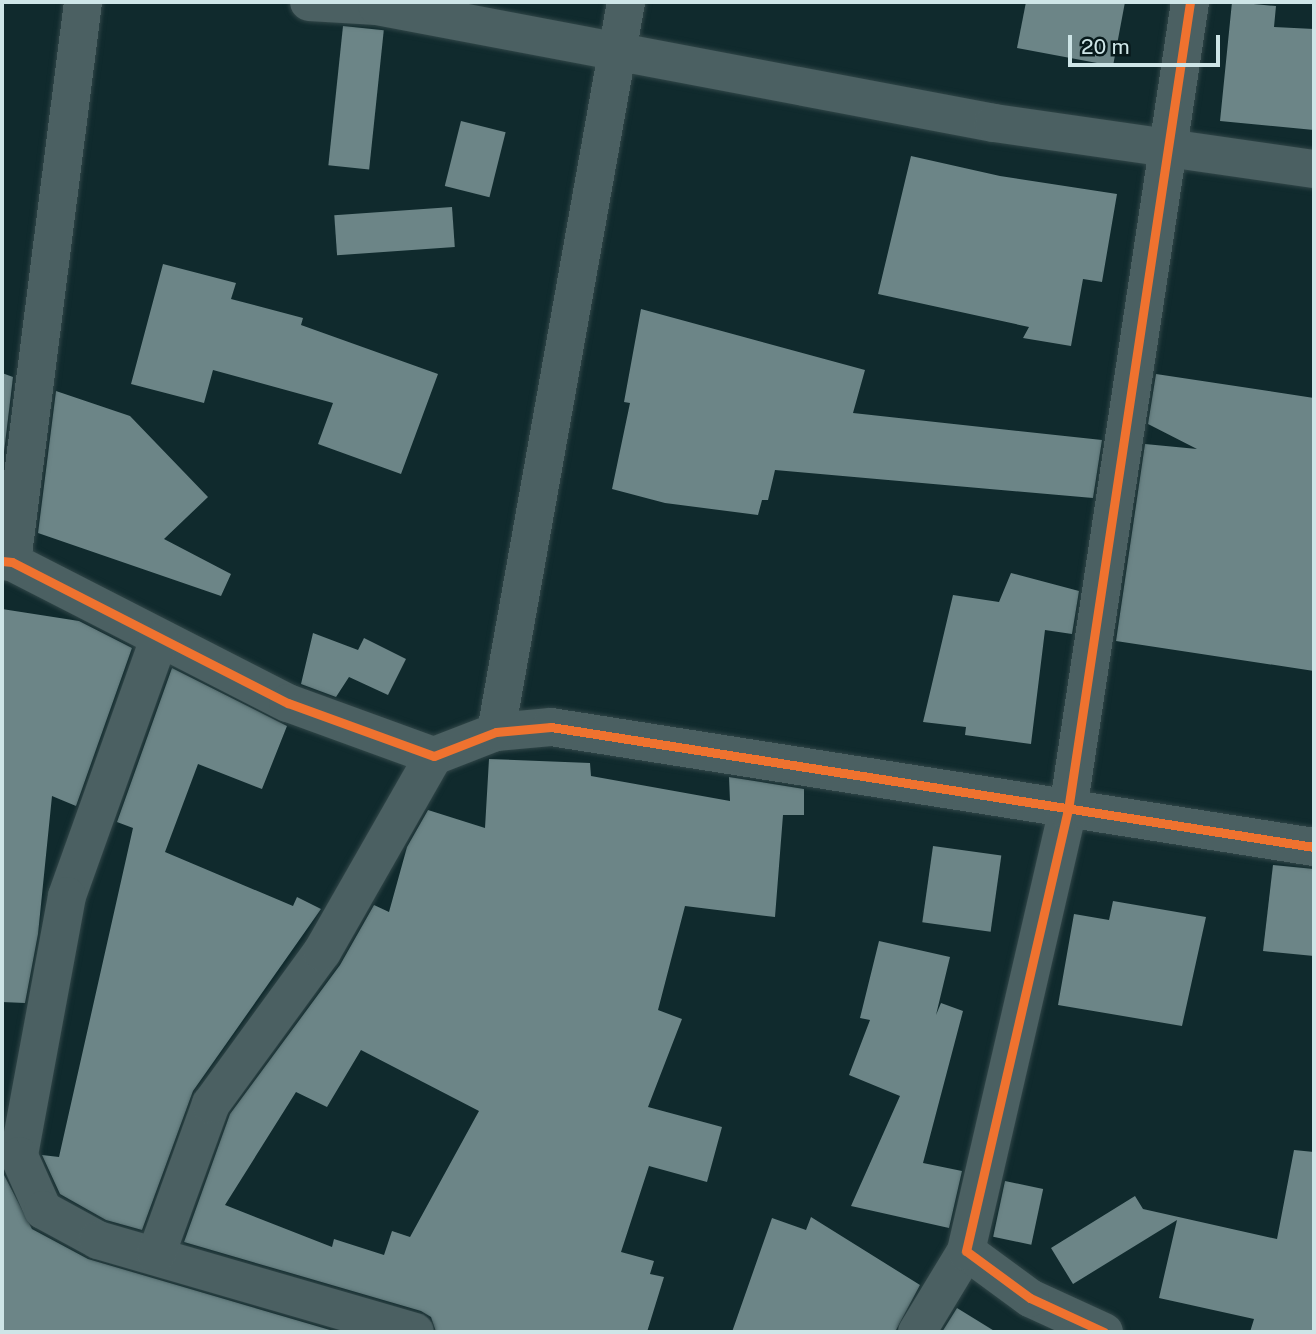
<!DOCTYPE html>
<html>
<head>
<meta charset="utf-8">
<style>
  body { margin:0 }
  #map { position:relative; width:1316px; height:1334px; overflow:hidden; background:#102a2d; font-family:"Public Sans",sans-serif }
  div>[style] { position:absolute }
  .building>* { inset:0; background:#6c8587; transform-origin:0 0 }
  .roads { filter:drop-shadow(0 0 2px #314648) drop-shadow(0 0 2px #314648) }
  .minor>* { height:38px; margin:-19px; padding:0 19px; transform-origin:19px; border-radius:19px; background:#4b6062 }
  .cycleway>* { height:9px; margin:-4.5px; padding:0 4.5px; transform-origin:4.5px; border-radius:4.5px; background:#ef722f }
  span { translate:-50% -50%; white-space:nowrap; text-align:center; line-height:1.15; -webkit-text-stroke:7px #07191b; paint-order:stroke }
  .frame { position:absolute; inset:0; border:4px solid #cee5e7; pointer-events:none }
  .scale { position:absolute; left:1068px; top:35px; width:152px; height:32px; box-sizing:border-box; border:4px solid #cee5e7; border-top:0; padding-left:9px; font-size:21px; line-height:24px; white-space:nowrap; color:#cee5e7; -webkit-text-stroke:5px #07191b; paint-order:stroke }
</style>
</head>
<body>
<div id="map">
  <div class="building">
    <div style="clip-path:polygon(1026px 2px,1125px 2px,1113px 66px,1017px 48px)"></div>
    <div style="clip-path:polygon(1232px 2px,1276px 6px,1274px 27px,1314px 29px,1314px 130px,1220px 121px)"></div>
    <div style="left:343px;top:26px;width:41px;height:140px;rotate:6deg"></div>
    <div style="left:461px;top:121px;width:46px;height:67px;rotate:14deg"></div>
    <div style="clip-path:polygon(911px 156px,1000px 176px,1117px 194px,1102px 282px,1083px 279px,1071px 346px,1023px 338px,1029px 327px,878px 294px)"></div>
    <div style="left:452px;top:207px;width:40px;height:118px;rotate:86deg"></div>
    <div style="clip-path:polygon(163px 264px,236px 283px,231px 299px,303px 318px,301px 325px,438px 374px,401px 474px,318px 444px,333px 403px,213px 370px,204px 403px,131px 384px)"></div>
    <div style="clip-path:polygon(641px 309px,865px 370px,853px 413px,1102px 440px,1093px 498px,775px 470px,768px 500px,762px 500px,758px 515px,665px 503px,612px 489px,630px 403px,624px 402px)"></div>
    <div style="clip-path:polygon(2px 373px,13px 377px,2px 469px)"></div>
    <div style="clip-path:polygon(1156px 374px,1314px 398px,1314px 671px,1116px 641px,1145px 444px,1197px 449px,1148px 424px)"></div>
    <div style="clip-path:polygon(56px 391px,130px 416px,208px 497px,164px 539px,231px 574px,221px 596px,38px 533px)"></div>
    <div style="clip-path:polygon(1011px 573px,1079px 591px,1072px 634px,1045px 630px,1031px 744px,965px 735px,966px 727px,923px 722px,953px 595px,999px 602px)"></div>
    <div style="clip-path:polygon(2px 609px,79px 621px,132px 648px,76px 806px,52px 796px,38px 934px,25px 1003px,2px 1002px)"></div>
    <div style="clip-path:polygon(313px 633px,358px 650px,364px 638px,406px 659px,388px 695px,349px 677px,336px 697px,301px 684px)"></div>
    <div style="clip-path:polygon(172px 668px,287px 726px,262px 789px,198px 764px,165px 852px,293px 906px,297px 897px,321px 909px,193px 1091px,142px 1230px,106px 1220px,60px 1194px,42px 1155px,59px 1157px,133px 828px,117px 822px)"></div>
    <div style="clip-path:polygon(evenodd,489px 759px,590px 763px,591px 776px,730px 801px,729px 777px,804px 789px,804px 815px,783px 815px,775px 917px,685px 906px,658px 1010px,682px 1019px,648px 1107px,722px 1127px,707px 1182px,649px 1166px,621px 1252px,654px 1261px,650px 1274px,664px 1277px,647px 1332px,436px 1332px,431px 1317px,421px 1311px,184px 1242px,230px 1114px,340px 965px,374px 905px,389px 912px,407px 847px,428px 810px,485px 828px,489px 759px,361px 1050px,479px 1111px,410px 1237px,392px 1231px,384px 1255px,334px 1239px,332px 1247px,225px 1205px,296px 1092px,327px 1107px,361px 1050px)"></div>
    <div style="left:933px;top:846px;width:69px;height:77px;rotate:8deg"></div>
    <div style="clip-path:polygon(1273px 865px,1314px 869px,1314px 956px,1263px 951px)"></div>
    <div style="clip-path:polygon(1113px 901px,1206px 917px,1182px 1026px,1058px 1005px,1074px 914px,1109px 920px)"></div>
    <div style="clip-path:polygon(879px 941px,950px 957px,936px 1015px,941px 1003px,963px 1011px,923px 1163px,962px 1171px,949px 1228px,851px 1206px,900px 1096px,849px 1075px,870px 1020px,860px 1018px)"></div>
    <div style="clip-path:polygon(1294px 1150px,1314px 1152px,1314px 1332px,1250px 1332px,1254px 1319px,1159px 1298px,1177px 1220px,1073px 1284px,1051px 1248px,1135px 1196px,1143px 1209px,1277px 1239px)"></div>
    <div style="clip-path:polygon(2px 1171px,32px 1229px,88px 1259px,337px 1332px,2px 1332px)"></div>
    <div style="left:1005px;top:1181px;width:39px;height:57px;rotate:12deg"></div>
    <div style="clip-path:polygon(811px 1217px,920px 1285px,895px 1332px,732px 1332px,772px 1218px,806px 1230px)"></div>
    <div style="clip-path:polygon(957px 1308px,996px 1332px,942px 1332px)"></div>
  </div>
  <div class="roads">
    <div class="minor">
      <div style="left:309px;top:2px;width:68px;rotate:3.4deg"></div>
      <div style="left:377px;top:6px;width:628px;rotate:10.74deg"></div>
      <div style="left:994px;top:123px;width:323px;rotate:8.2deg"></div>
      <div style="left:2px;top:561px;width:10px;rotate:6deg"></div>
      <div style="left:12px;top:562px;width:310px;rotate:27.1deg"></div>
      <div style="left:288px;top:703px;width:155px;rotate:20deg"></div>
      <div style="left:434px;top:756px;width:66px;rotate:-21.2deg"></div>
      <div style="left:496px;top:732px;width:55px;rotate:-5.2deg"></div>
      <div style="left:551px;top:727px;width:772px;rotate:8.94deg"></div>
      <div style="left:12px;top:562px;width:564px;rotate:-82.77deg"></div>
      <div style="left:159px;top:639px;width:273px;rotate:109.7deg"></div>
      <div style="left:67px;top:896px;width:264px;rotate:100.5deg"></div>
      <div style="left:19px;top:1156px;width:59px;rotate:66deg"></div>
      <div style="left:43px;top:1210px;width:63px;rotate:28.6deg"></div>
      <div style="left:98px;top:1240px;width:330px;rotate:16.2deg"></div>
      <div style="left:496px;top:732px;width:741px;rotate:-79.9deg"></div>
      <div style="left:156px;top:1255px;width:161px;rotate:-70deg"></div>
      <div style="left:211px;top:1104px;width:188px;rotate:-53.9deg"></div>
      <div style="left:322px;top:952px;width:226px;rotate:-60.3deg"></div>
      <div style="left:917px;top:1332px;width:95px;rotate:-58.8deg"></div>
      <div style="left:1104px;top:1332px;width:81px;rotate:-155.3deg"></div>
      <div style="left:1030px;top:1298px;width:79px;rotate:-143.7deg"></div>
      <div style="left:966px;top:1251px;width:453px;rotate:-77deg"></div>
      <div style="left:1068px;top:810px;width:817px;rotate:-81.41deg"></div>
    </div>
  </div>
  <div class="cycleway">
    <div style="left:2px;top:561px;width:10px;rotate:6deg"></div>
    <div style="left:12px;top:562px;width:310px;rotate:27.1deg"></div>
    <div style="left:288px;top:703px;width:155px;rotate:20deg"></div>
    <div style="left:434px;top:756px;width:66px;rotate:-21.2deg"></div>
    <div style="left:496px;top:732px;width:55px;rotate:-5.2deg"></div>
    <div style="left:551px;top:727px;width:772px;rotate:8.94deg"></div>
    <div style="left:1104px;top:1332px;width:81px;rotate:-155.3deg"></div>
    <div style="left:1030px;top:1298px;width:79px;rotate:-143.7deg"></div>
    <div style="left:966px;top:1251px;width:453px;rotate:-77deg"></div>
    <div style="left:1068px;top:810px;width:817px;rotate:-81.41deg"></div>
  </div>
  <div class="frame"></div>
  <div class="scale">20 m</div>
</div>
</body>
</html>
